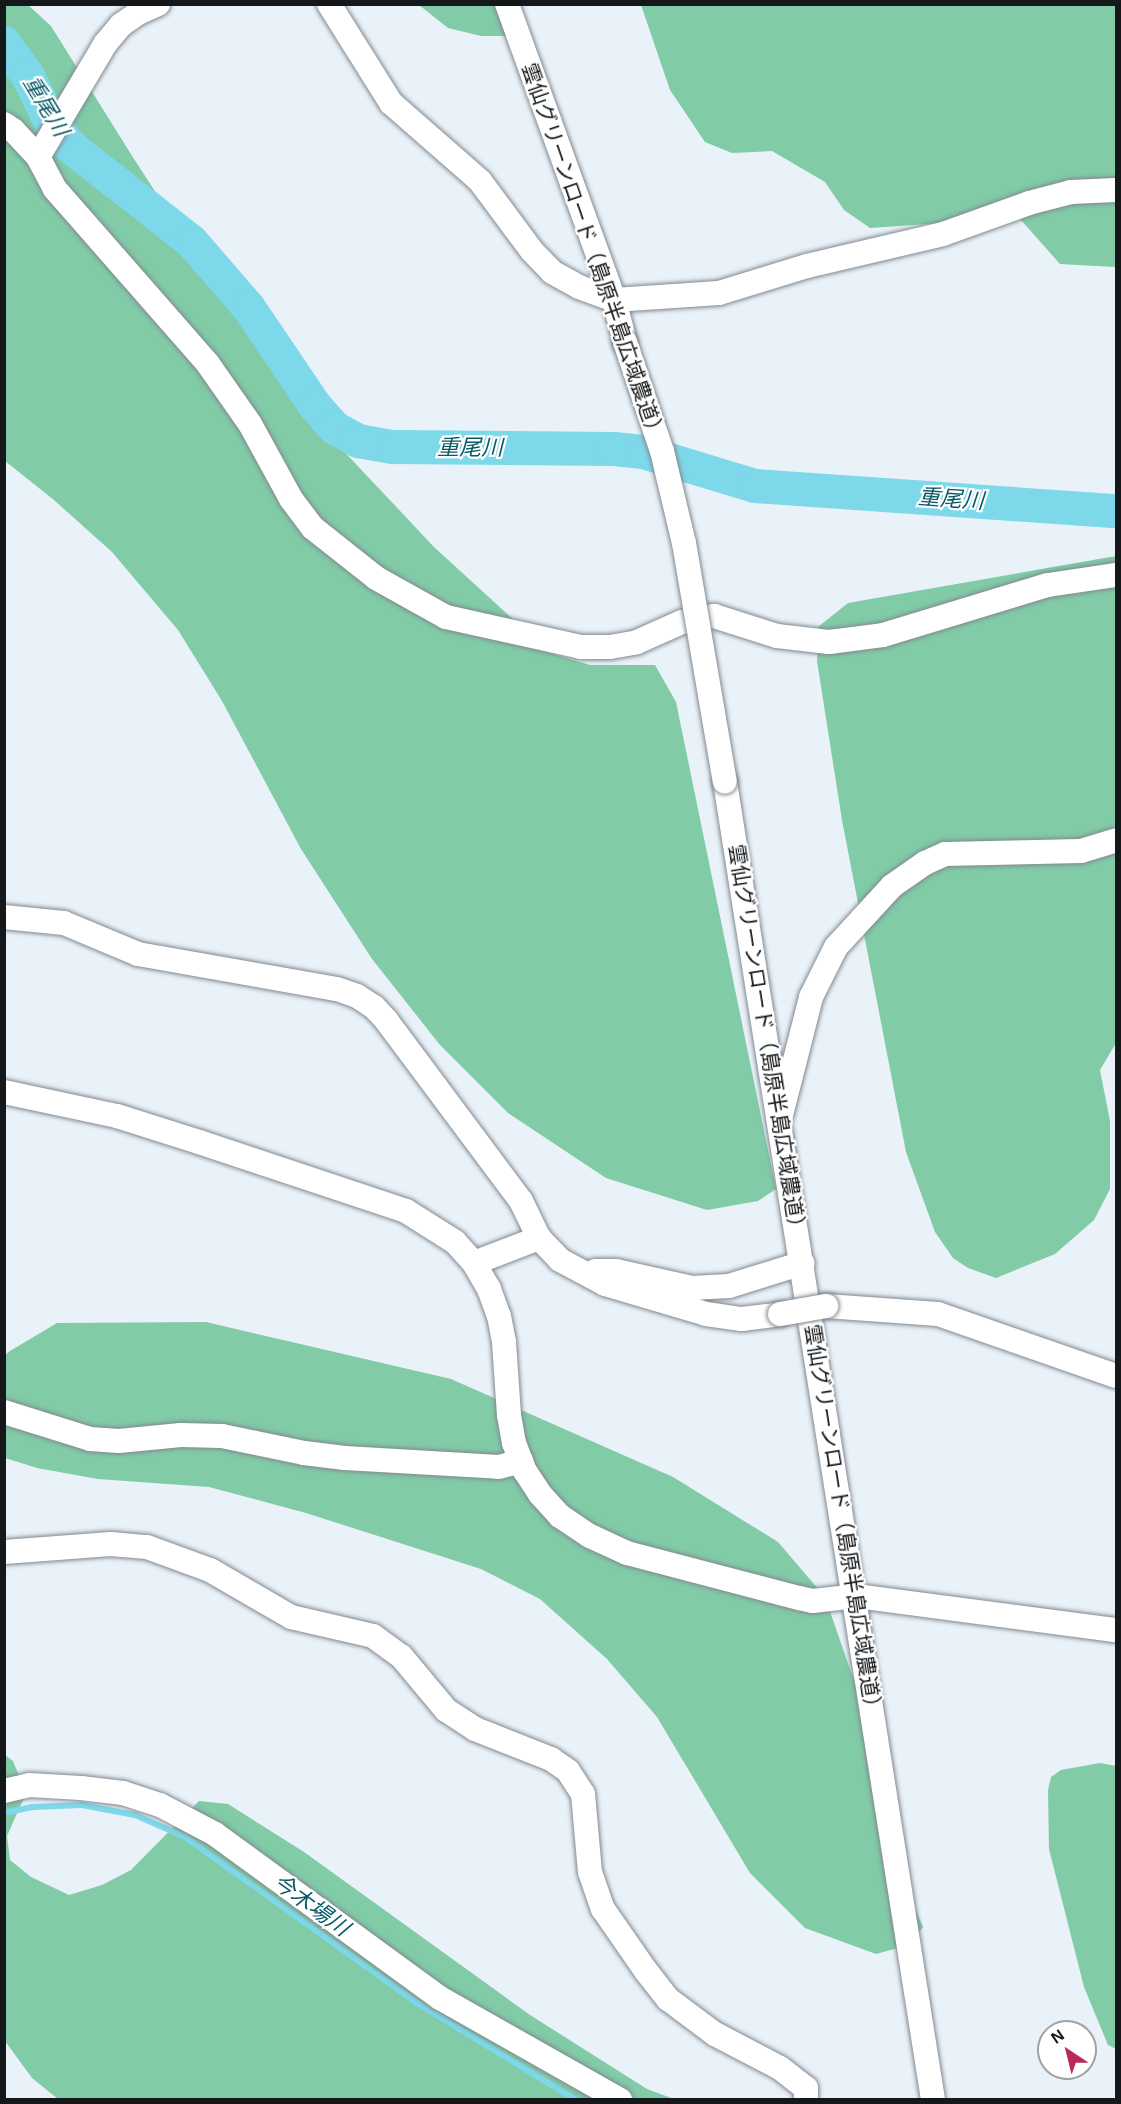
<!DOCTYPE html>
<html>
<head>
<meta charset="utf-8">
<style>
  body { margin:0 }
  #map { position:relative; width:1121px; height:2104px; overflow:hidden; background:#e9f1f9; font-family:Arial,"Noto Sans JP",sans-serif }
  div>[style] { position:absolute }
  .forest>* { inset:0; background:#81cba7 }
  .stream>* { height:6px; margin:-3px; padding:0 3px; transform-origin:3px; border-radius:3px; background:#7dd8e9 }
  .river>* { height:34px; margin:-17px; padding:0 17px; transform-origin:17px; border-radius:17px; background:#7dd8e9 }
  .roads { filter:drop-shadow(0 0 2px #828990) drop-shadow(0 0 2px #828990) }
  .minor>* { height:24px; margin:-12px; padding:0 12px; transform-origin:12px; border-radius:12px; background:#fff }
  .bridges { filter:drop-shadow(0 0 2px #828990) drop-shadow(0 0 2px #828990) }
  .minor-bridge>* { height:24px; margin:-12px; padding:0 12px; transform-origin:12px; border-radius:12px; background:#fff }
  span { translate:-50% -50%; white-space:nowrap; text-align:center; line-height:1.15; -webkit-text-stroke:4.5px #fff; paint-order:stroke }
  .street-label { font-size:21px; color:#15181a }
  .water-label { font-size:22px; color:#075a66; font-style:italic }
  .frame { position:absolute; inset:0; border:6px solid #15181a; pointer-events:none }
  .north { position:absolute; left:1037px; top:2020px; width:60px; height:60px; box-sizing:border-box; background:#fff; border:2px solid #a1a3a3; border-radius:50%; rotate:325deg; font-size:16px; font-weight:700; line-height:24px; text-align:center; color:#15181a }
  .north::after { content:''; display:block; margin:auto; width:21px; height:27px; background:#b92a59; clip-path:polygon(50% 0,100% 100%,50% 72%,0 100%) }
</style>
</head>
<body>
<div id="map">
  <div class="forest">
    <div style="clip-path:polygon(514px 4px,507px 36px,481px 36px,448px 28px,419px 5px)"></div>
    <div style="clip-path:polygon(4px 5px,28px 5px,51px 26px,134px 159px,237px 317px,321px 427px,434px 547px,550px 653px,590px 665px,655px 665px,676px 702px,776px 1189px,758px 1201px,707px 1210px,606px 1178px,508px 1113px,440px 1045px,372px 959px,301px 849px,222px 701px,178px 630px,112px 552px,54px 500px,5px 461px)"></div>
    <div style="clip-path:polygon(641px 5px,1116px 5px,1116px 267px,1060px 264px,1021px 220px,1003px 213px,943px 223px,870px 228px,844px 210px,825px 182px,772px 151px,732px 153px,705px 142px,670px 90px)"></div>
    <div style="clip-path:polygon(1116px 556px,1116px 1043px,1100px 1070px,1110px 1121px,1110px 1189px,1094px 1220px,1055px 1254px,996px 1278px,968px 1268px,953px 1258px,935px 1232px,906px 1152px,842px 820px,817px 661px,818px 627px,848px 603px)"></div>
    <div style="clip-path:polygon(206px 1322px,451px 1379px,673px 1477px,778px 1542px,825px 1597px,888px 1779px,908px 1892px,923px 1927px,909px 1945px,876px 1954px,805px 1928px,750px 1873px,657px 1717px,607px 1659px,540px 1599px,481px 1569px,306px 1513px,209px 1487px,98px 1479px,37px 1468px,5px 1458px,4px 1356px,10px 1351px,57px 1323px)"></div>
    <div style="clip-path:polygon(5px 1755px,13px 1761px,26px 1793px,7px 1836px,10px 1860px,31px 1877px,69px 1895px,102px 1885px,131px 1870px,199px 1801px,228px 1804px,304px 1852px,530px 2015px,647px 2089px,674px 2099px,58px 2099px,32px 2078px,5px 2041px)"></div>
    <div style="clip-path:polygon(1100px 1763px,1116px 1766px,1116px 2049px,1108px 2045px,1084px 1987px,1049px 1849px,1048px 1790px,1051px 1777px,1061px 1770px)"></div>
  </div>
  <div class="stream">
    <div style="left:4px;top:1813px;width:29px;rotate:-12deg"></div>
    <div style="left:32px;top:1807px;width:50px;rotate:-2.3deg"></div>
    <div style="left:82px;top:1805px;width:54px;rotate:10.7deg"></div>
    <div style="left:135px;top:1815px;width:55px;rotate:23.7deg"></div>
    <div style="left:185px;top:1837px;width:285px;rotate:35.6deg"></div>
    <div style="left:417px;top:2003px;width:186px;rotate:31.4deg"></div>
  </div>
  <div class="river">
    <div style="left:4px;top:43px;width:41px;rotate:54deg"></div>
    <div style="left:28px;top:76px;width:48px;rotate:64deg"></div>
    <div style="left:49px;top:119px;width:36px;rotate:52deg"></div>
    <div style="left:71px;top:147px;width:154px;rotate:38.1deg"></div>
    <div style="left:192px;top:242px;width:87px;rotate:49.2deg"></div>
    <div style="left:249px;top:308px;width:118px;rotate:56deg"></div>
    <div style="left:315px;top:406px;width:30px;rotate:48deg"></div>
    <div style="left:335px;top:428px;width:26px;rotate:29deg"></div>
    <div style="left:358px;top:441px;width:36px;rotate:10deg"></div>
    <div style="left:393px;top:447px;width:221px;rotate:0.5deg"></div>
    <div style="left:614px;top:449px;width:29px;rotate:6deg"></div>
    <div style="left:643px;top:452px;width:117px;rotate:16.9deg"></div>
    <div style="left:755px;top:486px;width:362px;rotate:4deg"></div>
  </div>
  <div class="roads">
    <div class="minor">
      <div style="left:329px;top:4px;width:117px;rotate:57.9deg"></div>
      <div style="left:391px;top:103px;width:118px;rotate:41.2deg"></div>
      <div style="left:480px;top:181px;width:87px;rotate:53.4deg"></div>
      <div style="left:532px;top:251px;width:29px;rotate:46deg"></div>
      <div style="left:552px;top:272px;width:31px;rotate:29deg"></div>
      <div style="left:579px;top:287px;width:37px;rotate:20deg"></div>
      <div style="left:614px;top:300px;width:105px;rotate:-3.8deg"></div>
      <div style="left:719px;top:293px;width:92px;rotate:-17.1deg"></div>
      <div style="left:807px;top:266px;width:140px;rotate:-13.2deg"></div>
      <div style="left:943px;top:234px;width:91px;rotate:-19.8deg"></div>
      <div style="left:1029px;top:203px;width:43px;rotate:-14.7deg"></div>
      <div style="left:1071px;top:192px;width:45px;rotate:-2.5deg"></div>
      <div style="left:507px;top:4px;width:315px;rotate:70.1deg"></div>
      <div style="left:614px;top:300px;width:43px;rotate:75.3deg"></div>
      <div style="left:4px;top:124px;width:11px;rotate:34deg"></div>
      <div style="left:13px;top:130px;width:37px;rotate:47deg"></div>
      <div style="left:38px;top:157px;width:36px;rotate:62deg"></div>
      <div style="left:55px;top:189px;width:232px;rotate:48.8deg"></div>
      <div style="left:208px;top:364px;width:73px;rotate:55deg"></div>
      <div style="left:250px;top:424px;width:85px;rotate:61.3deg"></div>
      <div style="left:291px;top:499px;width:36px;rotate:53deg"></div>
      <div style="left:313px;top:528px;width:80px;rotate:38.4deg"></div>
      <div style="left:376px;top:578px;width:80px;rotate:29.1deg"></div>
      <div style="left:446px;top:617px;width:138px;rotate:12.5deg"></div>
      <div style="left:581px;top:647px;width:29px"></div>
      <div style="left:610px;top:647px;width:27px;rotate:-10deg"></div>
      <div style="left:637px;top:642px;width:49px;rotate:-24deg"></div>
      <div style="left:682px;top:622px;width:33px;rotate:-11deg"></div>
      <div style="left:714px;top:616px;width:66px;rotate:17.6deg"></div>
      <div style="left:777px;top:636px;width:52px;rotate:6.6deg"></div>
      <div style="left:829px;top:642px;width:54px;rotate:-7.4deg"></div>
      <div style="left:883px;top:635px;width:172px;rotate:-16.9deg"></div>
      <div style="left:1048px;top:585px;width:69px;rotate:-8.4deg"></div>
      <div style="left:38px;top:157px;width:131px;rotate:-59.3deg"></div>
      <div style="left:105px;top:44px;width:25px;rotate:-50deg"></div>
      <div style="left:121px;top:25px;width:21px;rotate:-35deg"></div>
      <div style="left:138px;top:13px;width:22px;rotate:-24deg"></div>
      <div style="left:725px;top:782px;width:1334px;rotate:81.03deg"></div>
      <div style="left:4px;top:917px;width:60px;rotate:5.7deg"></div>
      <div style="left:64px;top:923px;width:80px;rotate:22.7deg"></div>
      <div style="left:138px;top:954px;width:202px;rotate:10deg"></div>
      <div style="left:337px;top:989px;width:21px;rotate:19deg"></div>
      <div style="left:357px;top:996px;width:20px;rotate:33deg"></div>
      <div style="left:374px;top:1007px;width:18px;rotate:47deg"></div>
      <div style="left:386px;top:1020px;width:226px;rotate:53.3deg"></div>
      <div style="left:521px;top:1201px;width:41px;rotate:64.1deg"></div>
      <div style="left:539px;top:1238px;width:30px;rotate:46deg"></div>
      <div style="left:560px;top:1260px;width:51px;rotate:28.1deg"></div>
      <div style="left:605px;top:1284px;width:105px;rotate:16.5deg"></div>
      <div style="left:706px;top:1314px;width:36px;rotate:8deg"></div>
      <div style="left:742px;top:1319px;width:38px;rotate:-7deg"></div>
      <div style="left:4px;top:1092px;width:116px;rotate:12deg"></div>
      <div style="left:117px;top:1116px;width:86px;rotate:17.6deg"></div>
      <div style="left:199px;top:1142px;width:218px;rotate:18.4deg"></div>
      <div style="left:406px;top:1211px;width:58px;rotate:32.3deg"></div>
      <div style="left:455px;top:1242px;width:28px;rotate:48deg"></div>
      <div style="left:474px;top:1263px;width:30px;rotate:60deg"></div>
      <div style="left:489px;top:1289px;width:29px;rotate:70deg"></div>
      <div style="left:499px;top:1316px;width:26px;rotate:79deg"></div>
      <div style="left:504px;top:1342px;width:73px;rotate:86.1deg"></div>
      <div style="left:509px;top:1415px;width:28px;rotate:80deg"></div>
      <div style="left:514px;top:1443px;width:30px;rotate:69deg"></div>
      <div style="left:525px;top:1471px;width:27px;rotate:57deg"></div>
      <div style="left:540px;top:1494px;width:30px;rotate:48deg"></div>
      <div style="left:560px;top:1516px;width:36px;rotate:34deg"></div>
      <div style="left:590px;top:1536px;width:41px;rotate:24.7deg"></div>
      <div style="left:627px;top:1553px;width:178px;rotate:14.7deg"></div>
      <div style="left:799px;top:1598px;width:14px;rotate:12deg"></div>
      <div style="left:813px;top:1601px;width:43px;rotate:-6.6deg"></div>
      <div style="left:856px;top:1596px;width:262px;rotate:7.5deg"></div>
      <div style="left:781px;top:1115px;width:122px;rotate:-75.7deg"></div>
      <div style="left:811px;top:997px;width:56px;rotate:-63.4deg"></div>
      <div style="left:836px;top:947px;width:83px;rotate:-47.4deg"></div>
      <div style="left:892px;top:886px;width:40px;rotate:-34.9deg"></div>
      <div style="left:925px;top:863px;width:22px;rotate:-24deg"></div>
      <div style="left:945px;top:854px;width:136px;rotate:-1.3deg"></div>
      <div style="left:1081px;top:851px;width:37px;rotate:-17deg"></div>
      <div style="left:474px;top:1263px;width:70px;rotate:-21deg"></div>
      <div style="left:595px;top:1271px;width:21px"></div>
      <div style="left:616px;top:1271px;width:78px;rotate:12.6deg"></div>
      <div style="left:692px;top:1288px;width:37px;rotate:-3deg"></div>
      <div style="left:729px;top:1286px;width:77px;rotate:-17.3deg"></div>
      <div style="left:826px;top:1306px;width:112px;rotate:4.1deg"></div>
      <div style="left:938px;top:1314px;width:188px;rotate:19.2deg"></div>
      <div style="left:4px;top:1412px;width:90px;rotate:17.4deg"></div>
      <div style="left:90px;top:1439px;width:29px;rotate:4deg"></div>
      <div style="left:119px;top:1441px;width:62px;rotate:-5.5deg"></div>
      <div style="left:181px;top:1435px;width:41px;rotate:1.4deg"></div>
      <div style="left:222px;top:1436px;width:84px;rotate:11.7deg"></div>
      <div style="left:304px;top:1453px;width:41px;rotate:7deg"></div>
      <div style="left:345px;top:1458px;width:154px;rotate:3.3deg"></div>
      <div style="left:499px;top:1467px;width:23px;rotate:-15deg"></div>
      <div style="left:4px;top:1552px;width:107px;rotate:-4.3deg"></div>
      <div style="left:111px;top:1544px;width:36px;rotate:5deg"></div>
      <div style="left:147px;top:1547px;width:67px;rotate:20.1deg"></div>
      <div style="left:210px;top:1570px;width:94px;rotate:30.1deg"></div>
      <div style="left:291px;top:1617px;width:84px;rotate:13deg"></div>
      <div style="left:373px;top:1636px;width:34px;rotate:36deg"></div>
      <div style="left:401px;top:1656px;width:70px;rotate:50.2deg"></div>
      <div style="left:446px;top:1710px;width:35px;rotate:33deg"></div>
      <div style="left:475px;top:1729px;width:82px;rotate:21.5deg"></div>
      <div style="left:551px;top:1759px;width:21px;rotate:35deg"></div>
      <div style="left:568px;top:1771px;width:27px;rotate:57deg"></div>
      <div style="left:583px;top:1794px;width:78px;rotate:84.9deg"></div>
      <div style="left:590px;top:1872px;width:39px;rotate:71deg"></div>
      <div style="left:603px;top:1909px;width:75px;rotate:55.3deg"></div>
      <div style="left:646px;top:1971px;width:36px;rotate:52deg"></div>
      <div style="left:668px;top:1999px;width:59px;rotate:36.7deg"></div>
      <div style="left:715px;top:2034px;width:73px;rotate:27.6deg"></div>
      <div style="left:780px;top:2068px;width:33px;rotate:38deg"></div>
      <div style="left:806px;top:2088px;width:12px;rotate:90deg"></div>
      <div style="left:4px;top:1791px;width:26px;rotate:-13deg"></div>
      <div style="left:29px;top:1785px;width:52px;rotate:3.3deg"></div>
      <div style="left:81px;top:1788px;width:42px;rotate:6.8deg"></div>
      <div style="left:123px;top:1793px;width:39px;rotate:18deg"></div>
      <div style="left:160px;top:1805px;width:62px;rotate:27.8deg"></div>
      <div style="left:215px;top:1834px;width:278px;rotate:36.1deg"></div>
      <div style="left:440px;top:1998px;width:207px;rotate:29.5deg"></div>
    </div>
  </div>
  <div class="bridges">
    <div class="minor-bridge">
      <div style="left:625px;top:342px;width:115px;rotate:71.3deg"></div>
      <div style="left:662px;top:451px;width:95px;rotate:76.6deg"></div>
      <div style="left:684px;top:543px;width:242px;rotate:80.3deg"></div>
      <div style="left:780px;top:1314px;width:47px;rotate:-9.9deg"></div>
    </div>
  </div>
  <div class="street-label">
    <span style="left:593px;top:252px;rotate:71deg">雲仙グリーンロード（島原半島広域農道）</span>
    <span style="left:767px;top:1041px;rotate:81deg">雲仙グリーンロード（島原半島広域農道）</span>
    <span style="left:843px;top:1521px;rotate:81deg">雲仙グリーンロード（島原半島広域農道）</span>
  </div>
  <div class="water-label">
    <span style="left:46px;top:106px;rotate:59deg">重尾川</span>
    <span style="left:470px;top:448px">重尾川</span>
    <span style="left:951px;top:499px;rotate:4deg">重尾川</span>
    <span style="left:311px;top:1905px;rotate:36deg">今木場川</span>
  </div>
  <div class="frame"></div>
  <div class="north">N</div>
</div>
</body>
</html>
